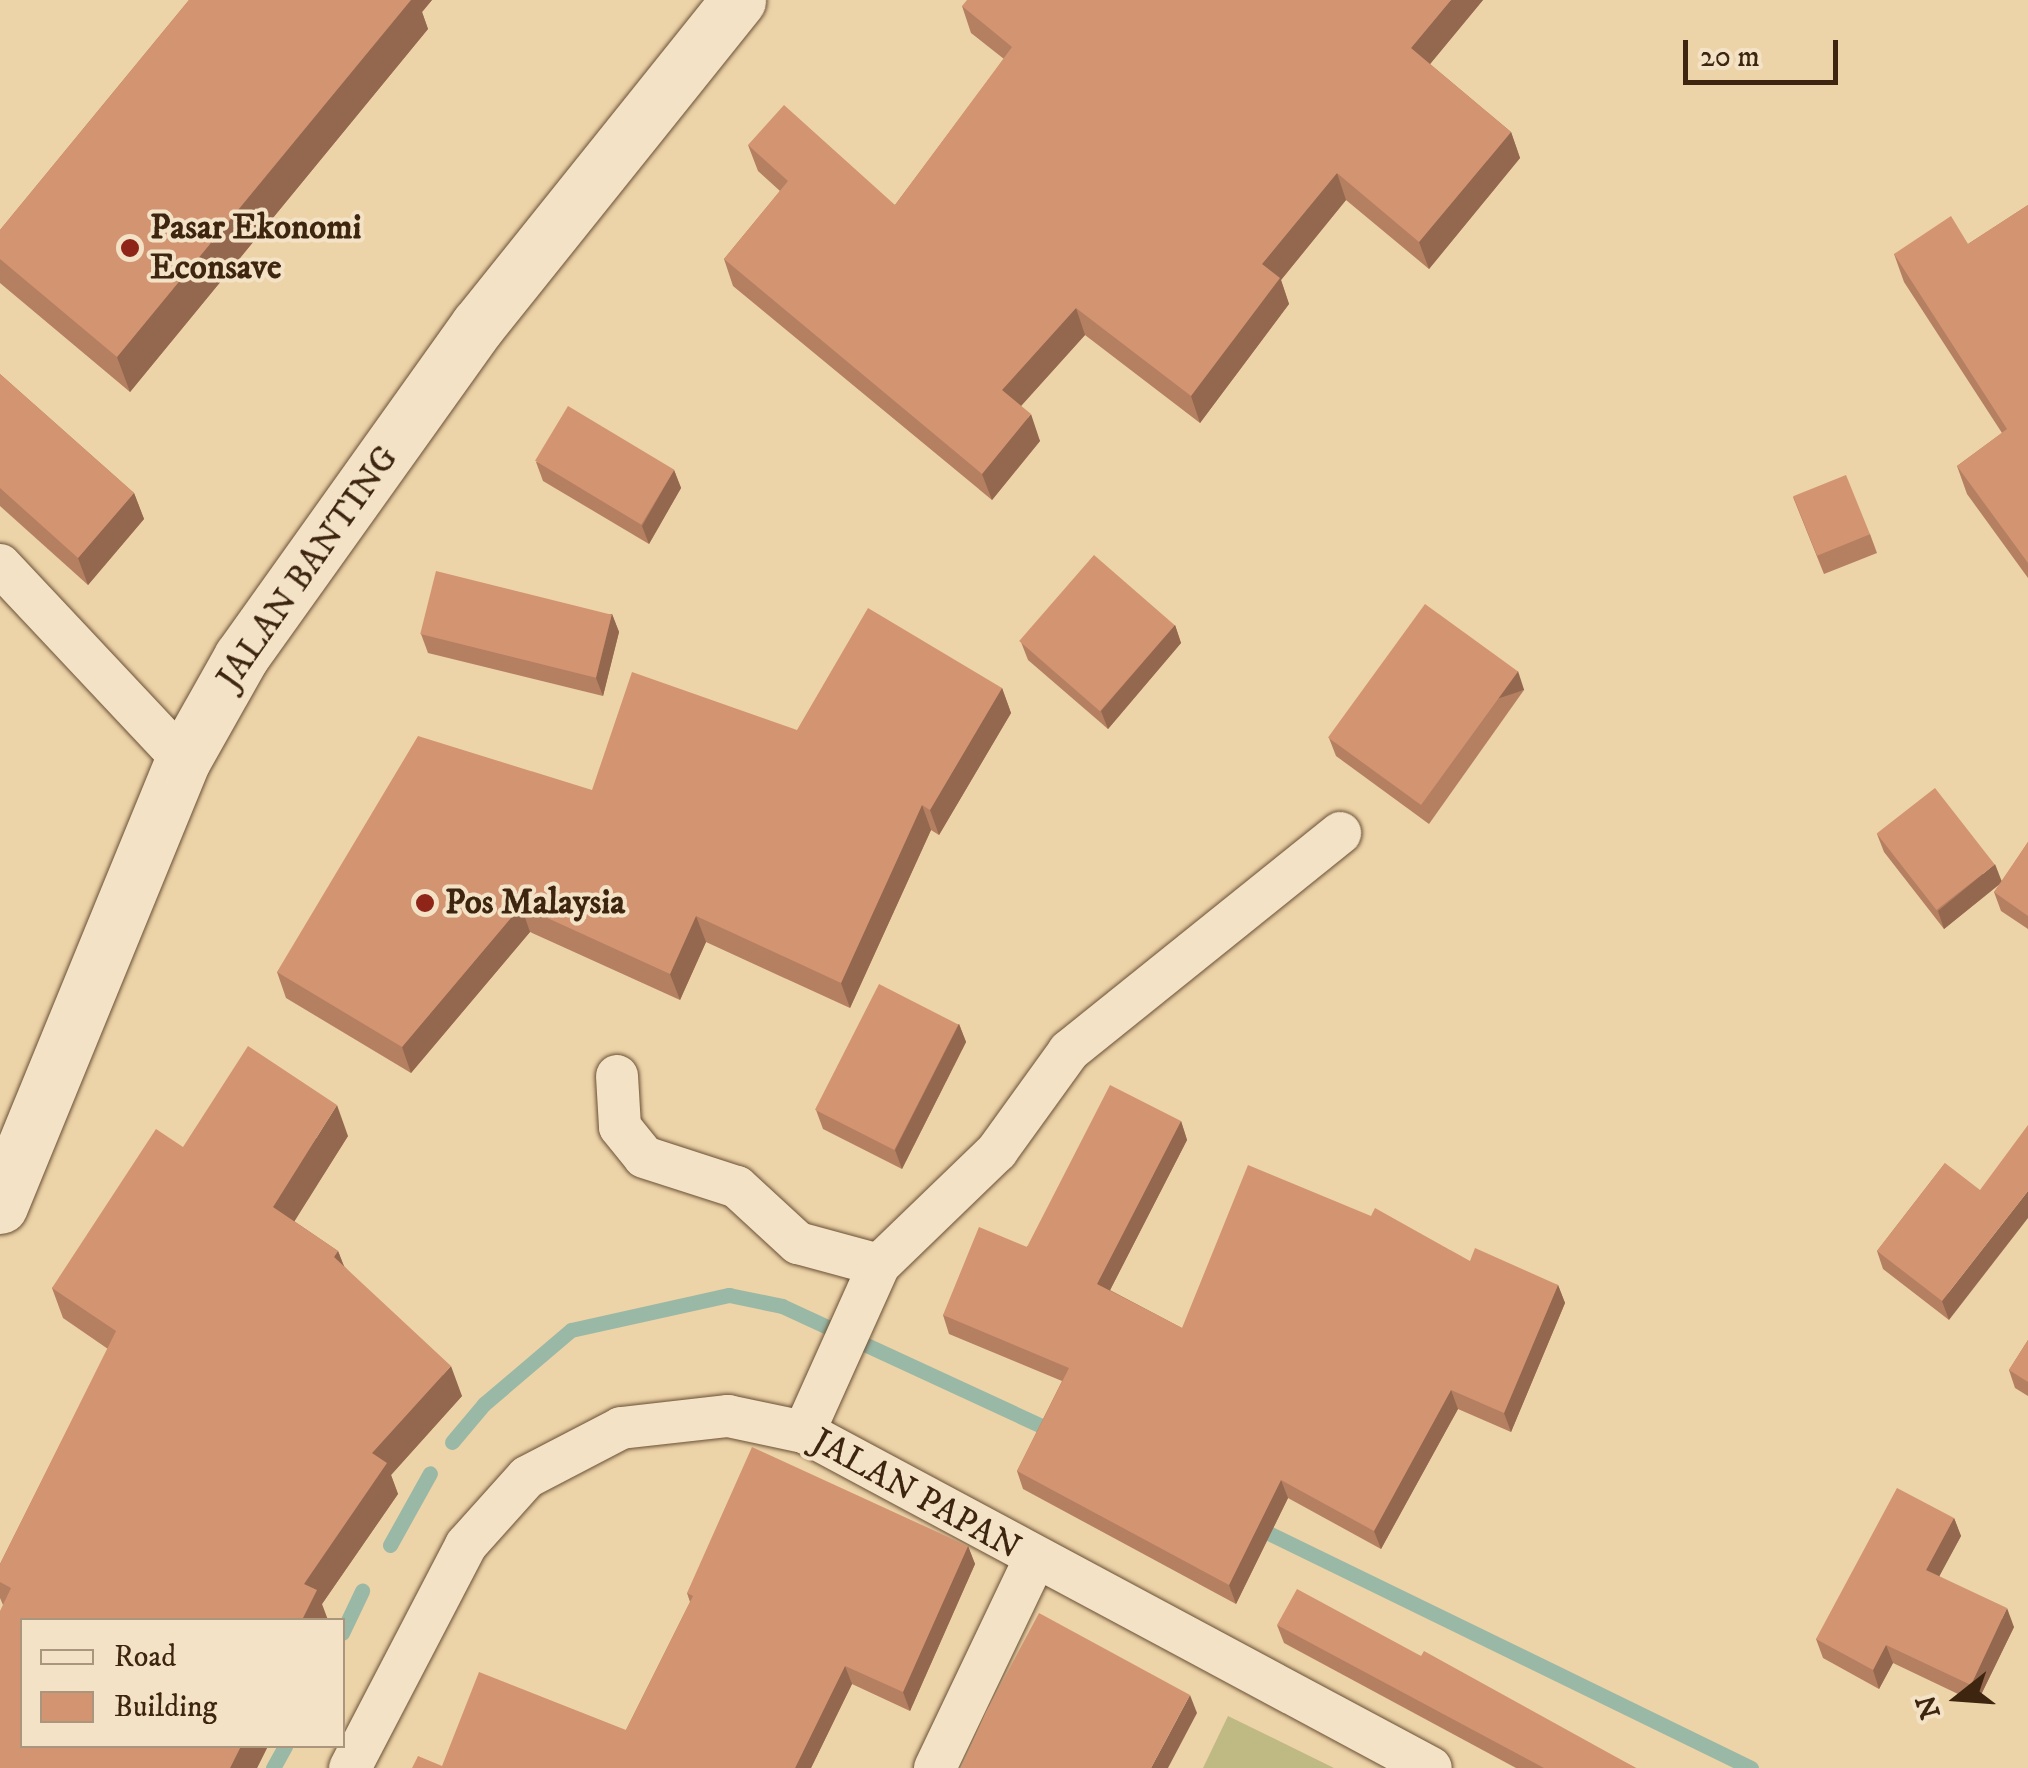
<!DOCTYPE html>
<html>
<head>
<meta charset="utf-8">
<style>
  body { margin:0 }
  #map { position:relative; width:2028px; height:1768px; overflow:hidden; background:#edd3a8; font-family:"IM FELL DW Pica",serif }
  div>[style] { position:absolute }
  .green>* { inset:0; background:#bfba83 }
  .stream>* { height:15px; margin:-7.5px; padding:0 7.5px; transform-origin:7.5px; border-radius:7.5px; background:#99b8a6 }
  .roads { filter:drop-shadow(0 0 2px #695035) drop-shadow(0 0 2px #695035) }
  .minor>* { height:42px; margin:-21px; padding:0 21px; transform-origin:21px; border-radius:21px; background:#f3e2c6 }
  .secondary>* { height:55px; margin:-27.5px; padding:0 27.5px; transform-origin:27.5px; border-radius:27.5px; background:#f3e2c6 }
  .wall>* { inset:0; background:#b57f61 }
  .shaded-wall>* { inset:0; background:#94684f; transform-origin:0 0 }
  .building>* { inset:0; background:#d39471; transform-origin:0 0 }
  .dots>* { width:28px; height:28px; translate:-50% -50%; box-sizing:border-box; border:5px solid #f3e2c6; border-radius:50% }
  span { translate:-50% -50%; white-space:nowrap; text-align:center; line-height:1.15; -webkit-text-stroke:8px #f3e2c6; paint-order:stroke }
  .poi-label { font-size:35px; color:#3d250f; font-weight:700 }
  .left { translate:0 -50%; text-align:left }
  .street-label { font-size:35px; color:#3d250f }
  .legend { position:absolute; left:20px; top:1618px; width:325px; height:130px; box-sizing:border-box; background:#f3e2c6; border:2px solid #aa967d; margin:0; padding:12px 18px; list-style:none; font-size:30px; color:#3d250f }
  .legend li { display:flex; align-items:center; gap:20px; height:50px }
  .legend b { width:50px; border:2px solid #aa967d }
  .north { position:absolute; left:1908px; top:1648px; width:100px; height:100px; -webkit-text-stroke:8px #f3e2c6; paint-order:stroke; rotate:253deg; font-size:28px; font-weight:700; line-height:40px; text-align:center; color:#3d250f }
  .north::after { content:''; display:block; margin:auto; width:35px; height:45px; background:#3d250f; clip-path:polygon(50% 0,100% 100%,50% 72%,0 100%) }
  .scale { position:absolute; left:1683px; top:40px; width:155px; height:45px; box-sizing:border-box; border:5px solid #3d250f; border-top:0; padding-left:12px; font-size:30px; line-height:35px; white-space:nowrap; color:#3d250f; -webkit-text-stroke:8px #f3e2c6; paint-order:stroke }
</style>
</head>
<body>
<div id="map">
  <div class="green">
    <div style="clip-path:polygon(1228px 1716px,1334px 1768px,1203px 1768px)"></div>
  </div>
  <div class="stream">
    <div style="left:452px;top:1442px;width:50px;rotate:-49.9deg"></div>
    <div style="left:484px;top:1404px;width:114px;rotate:-40.4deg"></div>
    <div style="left:571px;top:1330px;width:162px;rotate:-12.5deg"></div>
    <div style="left:729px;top:1295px;width:54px;rotate:11.7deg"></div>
    <div style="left:782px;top:1306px;width:301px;rotate:24.8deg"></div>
    <div style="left:1252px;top:1525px;width:555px;rotate:25.96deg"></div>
    <div style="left:390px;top:1545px;width:82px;rotate:-60.9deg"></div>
    <div style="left:342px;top:1633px;width:47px;rotate:-64.5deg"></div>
    <div style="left:273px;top:1768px;width:25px;rotate:-61deg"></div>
  </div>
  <div class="roads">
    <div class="minor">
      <div style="left:0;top:565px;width:267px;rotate:46.8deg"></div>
      <div style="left:617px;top:1076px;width:51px;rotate:86.6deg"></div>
      <div style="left:620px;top:1127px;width:38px;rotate:51deg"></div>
      <div style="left:644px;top:1157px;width:98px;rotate:17.9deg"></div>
      <div style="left:737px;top:1187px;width:83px;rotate:42.6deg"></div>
      <div style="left:798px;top:1243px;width:84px;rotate:15.2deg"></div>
      <div style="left:804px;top:1432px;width:183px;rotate:-65.8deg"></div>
      <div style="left:879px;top:1265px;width:164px;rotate:-44deg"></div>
      <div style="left:997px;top:1151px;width:123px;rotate:-54.2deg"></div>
      <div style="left:1069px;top:1051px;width:348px;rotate:-38.8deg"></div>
      <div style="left:350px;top:1768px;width:251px;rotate:-62.5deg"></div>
      <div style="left:466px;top:1545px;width:91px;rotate:-48.1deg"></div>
      <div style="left:527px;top:1477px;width:106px;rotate:-27.5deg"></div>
      <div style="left:621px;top:1428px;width:108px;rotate:-6.4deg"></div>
      <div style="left:728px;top:1416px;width:78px;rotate:11.9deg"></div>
      <div style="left:804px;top:1432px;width:711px;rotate:28.19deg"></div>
      <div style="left:935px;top:1768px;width:230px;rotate:-64.5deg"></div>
    </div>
    <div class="secondary">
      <div style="left:0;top:1206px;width:482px;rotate:-67.7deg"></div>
      <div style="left:183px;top:760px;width:118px;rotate:-60.6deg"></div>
      <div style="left:241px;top:657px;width:408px;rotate:-54.5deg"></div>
      <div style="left:478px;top:325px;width:416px;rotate:-51.3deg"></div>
    </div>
  </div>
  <div class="wall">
    <div style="clip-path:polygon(189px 0,432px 0,422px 12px,428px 29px,130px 392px,0 283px,0 230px)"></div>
    <div style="clip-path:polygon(1483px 0,1430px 64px,1511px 132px,1520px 158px,1429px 269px,1346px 200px,1281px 280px,1289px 304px,1200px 423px,1085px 335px,1021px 406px,1040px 441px,992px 500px,733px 286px,724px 259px,780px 191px,758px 171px,748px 145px,895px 205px,1004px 59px,971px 33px,962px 6px)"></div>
    <div style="clip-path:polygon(2028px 205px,2028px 578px,1967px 494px,1957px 466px,2002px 433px,1904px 282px,1894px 254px,1968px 244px)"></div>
    <div style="clip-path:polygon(0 374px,134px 493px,144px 519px,88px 585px,0 506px)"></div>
    <div style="clip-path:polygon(536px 462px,674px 470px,681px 488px,649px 544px,543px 481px)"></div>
    <div style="clip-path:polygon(1793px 497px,1870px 534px,1877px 553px,1824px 574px)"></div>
    <div style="clip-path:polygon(612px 614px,619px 632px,603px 696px,428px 653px,421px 634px)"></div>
    <div style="clip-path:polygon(1175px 625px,1181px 643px,1108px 729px,1028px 660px,1021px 642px)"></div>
    <div style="clip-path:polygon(1002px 688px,1011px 713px,939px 835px,931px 830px,850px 1008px,706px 942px,680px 1000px,530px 932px,411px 1073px,286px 998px,277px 972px,797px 730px)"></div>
    <div style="clip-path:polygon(1524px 690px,1429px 824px,1336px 756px,1329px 738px)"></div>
    <div style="clip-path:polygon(1877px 834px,2002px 881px,2028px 842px,2028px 929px,2001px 911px,1994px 892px,2000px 884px,1944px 929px,1884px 852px)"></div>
    <div style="clip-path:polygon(959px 1024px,966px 1042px,902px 1169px,823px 1129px,816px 1110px)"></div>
    <div style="clip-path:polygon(1181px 1121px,1187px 1140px,1110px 1290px,1182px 1328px,1470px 1261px,1558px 1285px,1565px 1303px,1511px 1432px,1458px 1409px,1381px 1549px,1288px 1498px,1236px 1604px,1023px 1489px,1017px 1471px,1062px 1381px,949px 1334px,943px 1315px)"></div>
    <div style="clip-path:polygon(348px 1136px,294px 1221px,338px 1251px,344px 1266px,462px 1396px,391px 1475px,398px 1494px,322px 1604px,22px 1746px,268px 1746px,257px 1768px,0 1768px,3px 1605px,0 1598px,0 1564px,108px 1349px,63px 1318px,52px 1288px,183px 1147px)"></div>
    <div style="clip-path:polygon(1945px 1163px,1949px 1320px,1883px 1269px,1877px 1251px)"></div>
    <div style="clip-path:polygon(2028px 1340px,2028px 1396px,2015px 1388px,2009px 1370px)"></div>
    <div style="clip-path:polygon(1954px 1518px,1961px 1536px,1939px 1576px,2014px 1627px,1977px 1703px,1893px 1663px,1879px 1689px,1823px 1658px,1816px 1639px)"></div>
    <div style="clip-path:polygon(968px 1546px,975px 1564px,910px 1711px,852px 1684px,811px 1768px,442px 1766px,626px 1730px,690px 1602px,687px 1593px)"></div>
    <div style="clip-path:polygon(1277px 1625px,1421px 1656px,1636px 1768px,1516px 1768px,1284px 1643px)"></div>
  </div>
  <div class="shaded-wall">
    <div style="clip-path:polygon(409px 0,432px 0,422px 12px,428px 29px,130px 392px,117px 357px)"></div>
    <div style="clip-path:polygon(1451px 0,1483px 0,1421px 75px,1411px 48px)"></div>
    <div style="clip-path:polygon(1511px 132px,1520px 158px,1429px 269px,1419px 242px)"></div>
    <div style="clip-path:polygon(1337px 173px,1346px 200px,1281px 280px,1289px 304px,1200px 423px,1191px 396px,1262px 264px)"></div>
    <div style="clip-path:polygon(1076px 308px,1085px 335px,1011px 417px,1002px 390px)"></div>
    <div style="clip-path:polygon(1031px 414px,1040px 441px,992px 500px,982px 474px)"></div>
    <div style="clip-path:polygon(674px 470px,681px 488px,649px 544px,642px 526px)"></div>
    <div style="clip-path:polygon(134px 493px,144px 519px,88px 585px,78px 558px)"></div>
    <div style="clip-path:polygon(612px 614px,619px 632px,603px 696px,596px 678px)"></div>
    <div style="clip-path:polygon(1175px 625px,1181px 643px,1108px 729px,1101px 711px)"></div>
    <div style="left:1518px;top:671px;width:20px;height:164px;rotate:72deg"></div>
    <div style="clip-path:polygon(1002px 688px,1011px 713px,939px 835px,930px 810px)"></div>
    <div style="clip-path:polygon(922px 805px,931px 830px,850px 1008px,841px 983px)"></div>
    <div style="clip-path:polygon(1995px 864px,2002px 882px,1944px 929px,1938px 911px)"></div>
    <div style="clip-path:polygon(521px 906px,530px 932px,411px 1073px,402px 1047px)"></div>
    <div style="clip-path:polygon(696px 916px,706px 942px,680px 1000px,670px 974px)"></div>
    <div style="clip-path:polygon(959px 1024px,966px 1042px,902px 1169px,895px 1150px)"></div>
    <div style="clip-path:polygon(337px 1105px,348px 1136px,284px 1238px,273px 1207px)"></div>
    <div style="clip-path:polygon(1181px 1121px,1187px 1140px,1104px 1302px,1097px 1284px)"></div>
    <div style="clip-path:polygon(2028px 1191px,2028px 1218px,1949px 1320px,1942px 1301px)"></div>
    <div style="clip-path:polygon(338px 1251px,350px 1282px,334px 1257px)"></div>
    <div style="clip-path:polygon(1558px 1285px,1565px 1303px,1511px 1432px,1504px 1413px)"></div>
    <div style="clip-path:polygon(451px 1366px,462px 1396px,391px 1475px,398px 1494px,322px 1604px,328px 1620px,302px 1620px,304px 1584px,372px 1453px)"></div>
    <div style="clip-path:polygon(1451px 1390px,1458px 1409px,1381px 1549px,1374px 1531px)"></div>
    <div style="clip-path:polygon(1281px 1480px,1288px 1498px,1236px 1604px,1229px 1585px)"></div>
    <div style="clip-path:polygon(1954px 1518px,1961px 1536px,1933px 1588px,1926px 1570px)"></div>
    <div style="clip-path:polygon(968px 1546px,975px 1564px,910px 1711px,903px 1692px)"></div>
    <div style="clip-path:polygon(2007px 1608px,2014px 1627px,1977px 1703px,1971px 1685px)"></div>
    <div style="clip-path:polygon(1886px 1645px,1893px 1663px,1879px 1689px,1873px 1670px)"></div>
    <div style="clip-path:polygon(845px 1666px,852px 1684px,811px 1768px,795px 1768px)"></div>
    <div style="clip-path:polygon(1190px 1695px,1197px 1713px,1168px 1768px,1151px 1768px)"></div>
    <div style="clip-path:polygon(241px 1746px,268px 1746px,257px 1768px,230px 1768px)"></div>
  </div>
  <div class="building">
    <div style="clip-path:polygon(189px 0,411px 0,117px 357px,0 259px,0 230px)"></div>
    <div style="clip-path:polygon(967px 0,1451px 0,1411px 48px,1511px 132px,1419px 242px,1337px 173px,1262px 264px,1280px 278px,1191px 396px,1076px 308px,1002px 390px,1031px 414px,982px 474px,724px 259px,788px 181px,748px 145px,784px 105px,895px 205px,1012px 47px,962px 6px)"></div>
    <div style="clip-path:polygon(2028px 205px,2028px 563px,1957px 466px,2007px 429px,1894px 254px,1951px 216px,1968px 244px)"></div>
    <div style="clip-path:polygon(0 374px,134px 493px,78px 558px,0 488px)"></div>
    <div style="left:568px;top:406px;width:124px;height:64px;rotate:31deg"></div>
    <div style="left:1846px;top:475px;width:64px;height:57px;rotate:68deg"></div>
    <div style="left:1094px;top:555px;width:107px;height:114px;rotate:41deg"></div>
    <div style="left:436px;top:571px;width:181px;height:65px;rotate:14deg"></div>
    <div style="left:1425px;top:604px;width:115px;height:165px;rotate:36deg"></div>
    <div style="clip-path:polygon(868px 608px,1002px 688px,930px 810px,922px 805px,841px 983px,696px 916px,670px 974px,521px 906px,402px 1047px,277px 972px,418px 736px,592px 790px,632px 672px,797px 730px)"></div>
    <div style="left:1935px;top:788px;width:97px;height:74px;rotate:52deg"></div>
    <div style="clip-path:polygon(2028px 842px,2028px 916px,1994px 892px)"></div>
    <div style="left:879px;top:984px;width:89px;height:141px;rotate:27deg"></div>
    <div style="clip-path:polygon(248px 1046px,337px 1105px,273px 1207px,338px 1251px,334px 1257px,451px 1366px,372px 1453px,387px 1463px,304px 1584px,317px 1590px,302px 1620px,22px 1620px,22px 1746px,241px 1746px,230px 1768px,0 1768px,0 1611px,11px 1588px,0 1582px,0 1564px,116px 1331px,52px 1288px,156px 1129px,183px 1147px)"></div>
    <div style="clip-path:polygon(1110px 1085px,1181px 1121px,1097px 1284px,1182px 1328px,1248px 1165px,1371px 1216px,1375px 1208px,1470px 1261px,1475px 1248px,1558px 1285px,1504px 1413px,1451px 1390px,1374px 1531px,1281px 1480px,1229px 1585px,1017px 1471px,1069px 1368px,943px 1315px,979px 1227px,1027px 1247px)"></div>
    <div style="clip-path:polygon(2028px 1125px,2028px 1191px,1942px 1301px,1877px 1251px,1945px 1163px,1980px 1190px)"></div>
    <div style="clip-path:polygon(2028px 1340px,2028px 1382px,2009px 1370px)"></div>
    <div style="clip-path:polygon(752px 1447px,968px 1546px,903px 1692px,845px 1666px,795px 1768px,412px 1768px,418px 1756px,442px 1766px,479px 1672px,626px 1730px,693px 1596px,687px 1593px)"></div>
    <div style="clip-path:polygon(1897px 1488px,1954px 1518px,1926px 1570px,2007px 1608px,1971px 1685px,1886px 1645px,1873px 1670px,1816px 1639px)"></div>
    <div style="clip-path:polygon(1297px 1589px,1421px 1656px,1424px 1651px,1636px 1768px,1544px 1768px,1277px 1625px)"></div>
    <div style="clip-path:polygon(1039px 1613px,1190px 1695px,1151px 1768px,961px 1768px,986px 1712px)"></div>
  </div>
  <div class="dots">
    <div style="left:130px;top:248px;background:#8f2418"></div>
    <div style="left:425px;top:903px;background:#8f2418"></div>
  </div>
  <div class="poi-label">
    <span class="left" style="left:150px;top:248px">Pasar Ekonomi<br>Econsave</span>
    <span class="left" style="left:445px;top:903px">Pos Malaysia</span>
  </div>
  <div class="street-label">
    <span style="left:308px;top:568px;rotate:-55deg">JALAN BANTING</span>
    <span style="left:916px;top:1495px;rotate:29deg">JALAN PAPAN</span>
  </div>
  <ul class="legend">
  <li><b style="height:12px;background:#f3e2c6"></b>Road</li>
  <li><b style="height:28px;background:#d39471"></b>Building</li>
  </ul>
  <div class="north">N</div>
  <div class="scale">20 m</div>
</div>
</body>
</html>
